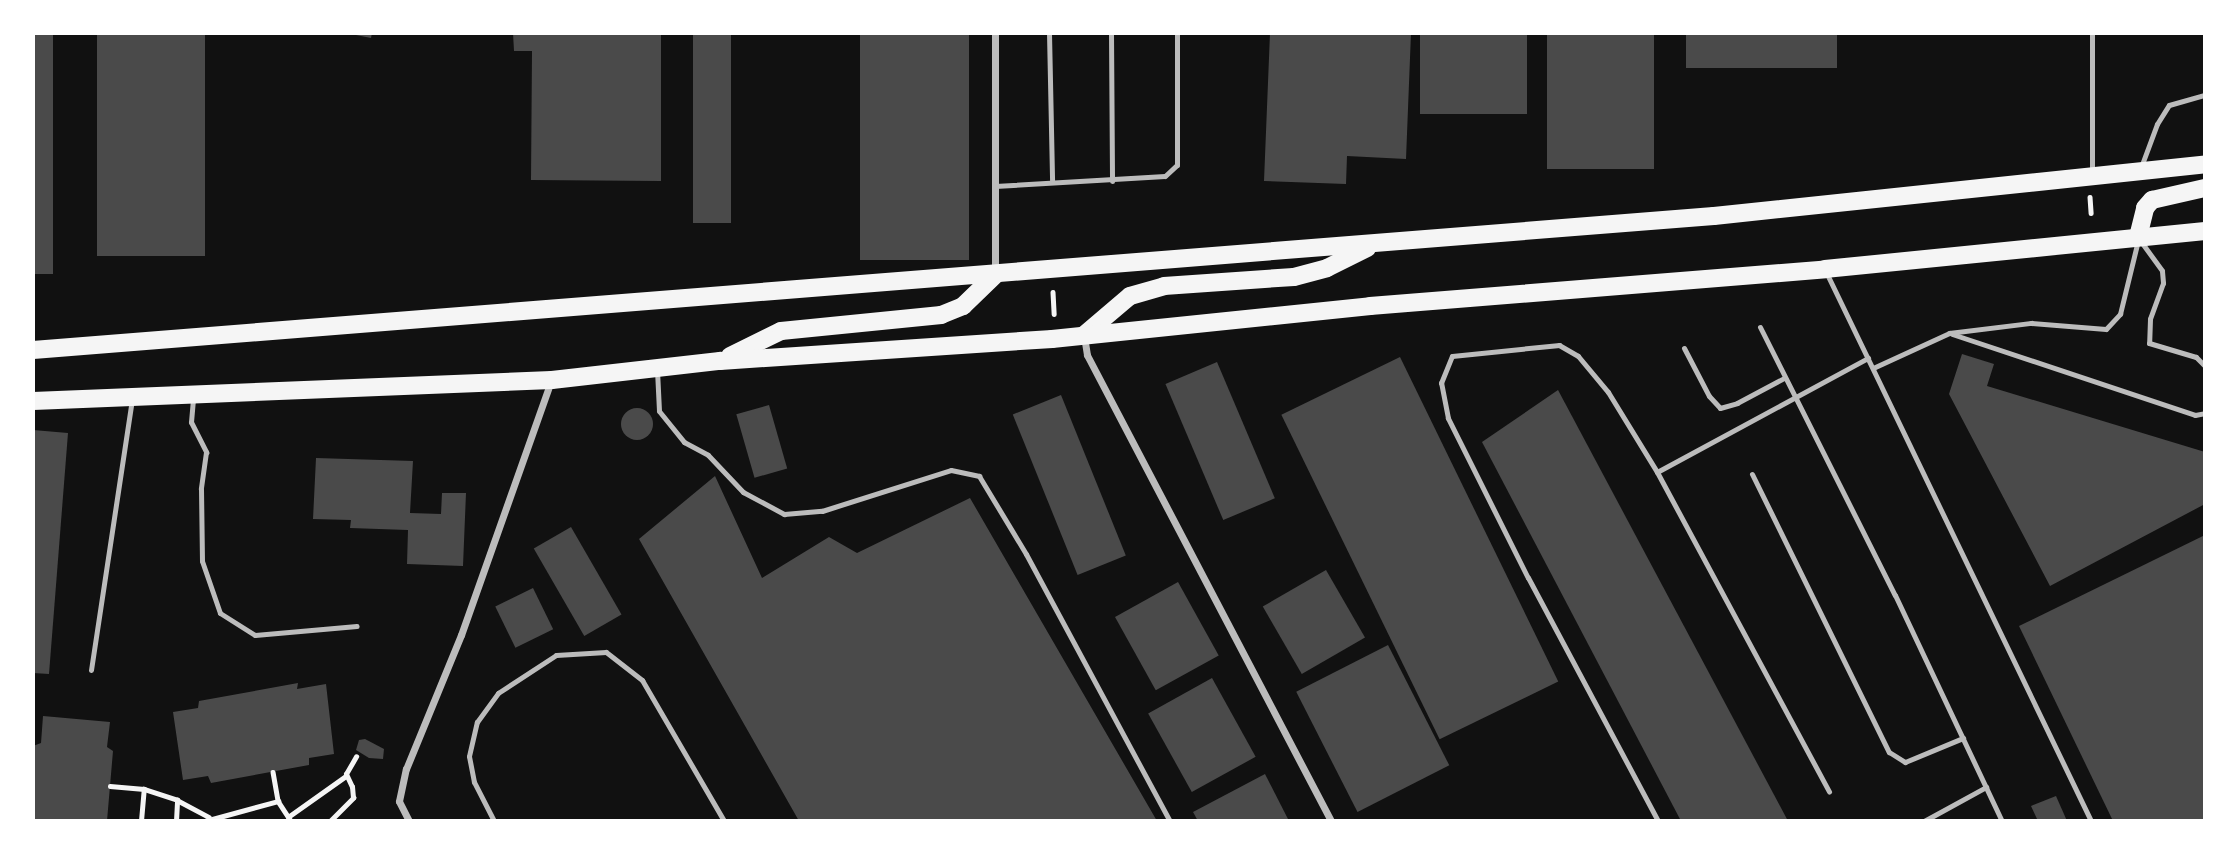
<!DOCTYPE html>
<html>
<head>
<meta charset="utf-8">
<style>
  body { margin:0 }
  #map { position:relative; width:2238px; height:854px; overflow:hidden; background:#111; font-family:"Varela Round",sans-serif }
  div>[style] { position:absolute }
  .building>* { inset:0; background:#4a4a4a; transform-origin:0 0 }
  .round { border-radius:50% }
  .path>* { height:4.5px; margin:-2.25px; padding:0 2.25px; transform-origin:2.25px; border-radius:2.25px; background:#f5f5f5 }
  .service>* { height:5px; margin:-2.5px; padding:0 2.5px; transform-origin:2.5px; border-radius:2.5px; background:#bcbcbc }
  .minor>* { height:7px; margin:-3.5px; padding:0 3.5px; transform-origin:3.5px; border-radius:3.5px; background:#bcbcbc }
  .primary>* { height:18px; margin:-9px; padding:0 9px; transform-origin:9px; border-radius:9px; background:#f5f5f5 }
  span { translate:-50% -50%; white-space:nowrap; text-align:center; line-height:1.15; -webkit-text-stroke:6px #fff; paint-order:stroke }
  .frame { position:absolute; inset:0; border:35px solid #fff; pointer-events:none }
</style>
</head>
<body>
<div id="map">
  <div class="building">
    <div style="left:33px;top:33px;width:20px;height:241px"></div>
    <div style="left:97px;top:33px;width:108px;height:223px"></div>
    <div style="clip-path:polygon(346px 33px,372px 33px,371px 38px)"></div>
    <div style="clip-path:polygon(513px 33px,661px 33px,661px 181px,531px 180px,532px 51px,514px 51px)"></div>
    <div style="left:693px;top:33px;width:38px;height:190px"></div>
    <div style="left:860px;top:33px;width:109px;height:227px"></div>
    <div style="clip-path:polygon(1270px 33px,1411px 33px,1406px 159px,1347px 156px,1346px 184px,1264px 181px)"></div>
    <div style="left:1420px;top:33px;width:107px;height:81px"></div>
    <div style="left:1547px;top:33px;width:107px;height:136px"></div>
    <div style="left:1686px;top:33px;width:151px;height:35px"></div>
    <div style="clip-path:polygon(1962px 354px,1994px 364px,1987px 386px,2205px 452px,2205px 504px,2050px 586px,1949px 394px)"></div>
    <div style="left:1400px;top:357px;width:361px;height:132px;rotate:64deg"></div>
    <div style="left:1217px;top:362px;width:148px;height:56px;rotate:67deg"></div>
    <div style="clip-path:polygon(1558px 390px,1788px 821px,1681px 821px,1482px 442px)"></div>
    <div style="left:1061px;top:395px;width:173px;height:52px;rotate:68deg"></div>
    <div style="left:769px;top:405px;width:66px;height:34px;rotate:74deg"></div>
    <div class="round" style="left:621px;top:408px;width:32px;height:32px"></div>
    <div style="clip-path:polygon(33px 430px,68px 433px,49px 674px,33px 673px)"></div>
    <div style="clip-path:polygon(316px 458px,413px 461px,410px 513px,441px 514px,442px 493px,466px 493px,463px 566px,407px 564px,408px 530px,350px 528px,351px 520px,313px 519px)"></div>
    <div style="clip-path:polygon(715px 476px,762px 578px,829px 537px,857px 553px,970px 498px,1157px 821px,799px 821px,639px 539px)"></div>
    <div style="left:571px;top:527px;width:101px;height:43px;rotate:60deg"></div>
    <div style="clip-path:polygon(2205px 535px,2205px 821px,2113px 821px,2019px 626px)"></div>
    <div style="left:1326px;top:570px;width:78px;height:73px;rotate:60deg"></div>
    <div style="left:1178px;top:582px;width:84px;height:72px;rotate:61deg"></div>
    <div style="left:533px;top:588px;width:46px;height:42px;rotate:64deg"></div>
    <div style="left:1388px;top:645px;width:135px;height:103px;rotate:63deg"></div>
    <div style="left:1212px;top:678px;width:90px;height:73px;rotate:61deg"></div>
    <div style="clip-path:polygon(298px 683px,297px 689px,326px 684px,334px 754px,309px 758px,309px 765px,211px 783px,208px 776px,183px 780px,173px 712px,198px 708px,199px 701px)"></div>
    <div style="clip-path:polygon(43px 716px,110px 722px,107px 747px,113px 751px,107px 821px,33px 821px,33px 746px,41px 743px)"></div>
    <div style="clip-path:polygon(365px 739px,384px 749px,383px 759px,369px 758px,356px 750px,359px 740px)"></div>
    <div style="clip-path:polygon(1265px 774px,1289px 821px,1198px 821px,1193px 812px)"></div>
    <div style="clip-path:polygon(2056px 796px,2067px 821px,2038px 821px,2031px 806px)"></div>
  </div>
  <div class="path">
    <div style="left:2090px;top:197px;width:16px;rotate:86deg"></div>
    <div style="left:1053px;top:292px;width:22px;rotate:87deg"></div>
    <div style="left:273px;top:772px;width:29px;rotate:80deg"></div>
    <div style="left:110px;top:786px;width:34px;rotate:5deg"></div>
    <div style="left:288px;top:817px;width:71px;rotate:-35.3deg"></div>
    <div style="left:141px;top:821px;width:32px;rotate:-85deg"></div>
    <div style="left:144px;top:789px;width:35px;rotate:18deg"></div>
    <div style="left:176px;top:821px;width:21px;rotate:-87deg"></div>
    <div style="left:177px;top:800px;width:36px;rotate:28deg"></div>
    <div style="left:205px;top:821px;width:76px;rotate:-15.3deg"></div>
    <div style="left:278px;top:801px;width:24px;rotate:57deg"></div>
    <div style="left:330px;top:821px;width:33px;rotate:-45deg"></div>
    <div style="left:353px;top:798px;width:11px;rotate:-95deg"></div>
    <div style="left:352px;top:787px;width:14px;rotate:-115deg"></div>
    <div style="left:346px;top:774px;width:20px;rotate:-60deg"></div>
  </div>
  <div class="service">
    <div style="left:1049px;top:33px;width:148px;rotate:88.8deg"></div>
    <div style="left:1111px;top:33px;width:148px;rotate:89.6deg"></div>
    <div style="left:2092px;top:33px;width:140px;rotate:90deg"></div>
    <div style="left:2141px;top:167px;width:46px;rotate:-69.6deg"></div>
    <div style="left:2157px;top:124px;width:22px;rotate:-58deg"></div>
    <div style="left:2169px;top:105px;width:37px;rotate:-16deg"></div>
    <div style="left:995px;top:186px;width:170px;rotate:-3.4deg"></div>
    <div style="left:1165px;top:176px;width:16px;rotate:-43deg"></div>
    <div style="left:1177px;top:165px;width:132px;rotate:-90deg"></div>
    <div style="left:2142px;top:243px;width:34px;rotate:54deg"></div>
    <div style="left:2162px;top:271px;width:12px;rotate:85deg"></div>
    <div style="left:2163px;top:283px;width:38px;rotate:110deg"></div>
    <div style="left:2150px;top:319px;width:24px;rotate:92deg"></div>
    <div style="left:2149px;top:343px;width:49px;rotate:16.6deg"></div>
    <div style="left:2196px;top:357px;width:13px;rotate:45deg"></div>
    <div style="left:1826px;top:272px;width:610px;rotate:64.23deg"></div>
    <div style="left:1760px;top:327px;width:300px;rotate:63.3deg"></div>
    <div style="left:1895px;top:595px;width:250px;rotate:64.7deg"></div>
    <div style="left:1952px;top:334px;width:256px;rotate:18.4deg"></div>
    <div style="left:2195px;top:415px;width:10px;rotate:-11deg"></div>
    <div style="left:1684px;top:348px;width:54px;rotate:62.5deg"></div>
    <div style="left:1709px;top:396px;width:16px;rotate:47deg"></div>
    <div style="left:1720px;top:408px;width:18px;rotate:-16deg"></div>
    <div style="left:1737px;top:403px;width:53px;rotate:-28deg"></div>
    <div style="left:1873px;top:368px;width:84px;rotate:-24.7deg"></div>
    <div style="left:1949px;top:333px;width:83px;rotate:-7deg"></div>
    <div style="left:2031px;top:323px;width:75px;rotate:4.6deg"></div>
    <div style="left:2106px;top:329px;width:21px;rotate:-47deg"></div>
    <div style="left:2120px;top:314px;width:76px;rotate:-76.3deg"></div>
    <div style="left:657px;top:370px;width:41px;rotate:87.2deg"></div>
    <div style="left:659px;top:411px;width:40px;rotate:51deg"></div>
    <div style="left:684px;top:442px;width:27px;rotate:28deg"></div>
    <div style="left:708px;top:455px;width:51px;rotate:46.6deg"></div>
    <div style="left:743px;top:492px;width:47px;rotate:28.2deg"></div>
    <div style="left:784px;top:514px;width:38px;rotate:-5deg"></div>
    <div style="left:822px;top:511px;width:135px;rotate:-17.6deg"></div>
    <div style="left:951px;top:470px;width:29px;rotate:12deg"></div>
    <div style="left:979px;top:476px;width:91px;rotate:58.9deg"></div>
    <div style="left:1026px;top:554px;width:303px;rotate:61.7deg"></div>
    <div style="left:193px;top:399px;width:23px;rotate:95deg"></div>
    <div style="left:191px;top:422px;width:34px;rotate:63deg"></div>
    <div style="left:206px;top:452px;width:37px;rotate:98deg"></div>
    <div style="left:201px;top:489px;width:72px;rotate:89.2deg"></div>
    <div style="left:202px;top:561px;width:55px;rotate:70.9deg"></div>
    <div style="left:220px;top:613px;width:41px;rotate:32.2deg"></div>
    <div style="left:255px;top:635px;width:102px;rotate:-5deg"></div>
    <div style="left:1657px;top:472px;width:240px;rotate:-28.4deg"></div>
    <div style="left:1752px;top:474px;width:310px;rotate:63.8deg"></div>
    <div style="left:1889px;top:752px;width:19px;rotate:32deg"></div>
    <div style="left:1905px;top:762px;width:63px;rotate:-22.5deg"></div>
    <div style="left:91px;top:670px;width:273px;rotate:-81.4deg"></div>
    <div style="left:494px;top:821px;width:44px;rotate:-117.1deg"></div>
    <div style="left:474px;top:782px;width:26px;rotate:-101deg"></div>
    <div style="left:469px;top:756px;width:35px;rotate:-77deg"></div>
    <div style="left:477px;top:722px;width:36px;rotate:-54deg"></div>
    <div style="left:498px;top:693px;width:69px;rotate:-33.2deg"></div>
    <div style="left:556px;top:655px;width:50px;rotate:-3.4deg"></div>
    <div style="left:606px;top:652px;width:46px;rotate:37.9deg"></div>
    <div style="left:642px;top:680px;width:163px;rotate:59.8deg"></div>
    <div style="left:1658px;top:821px;width:276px;rotate:-118.1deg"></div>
    <div style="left:1528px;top:578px;width:179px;rotate:-116.6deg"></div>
    <div style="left:1448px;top:418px;width:36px;rotate:-101deg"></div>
    <div style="left:1441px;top:383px;width:29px;rotate:-68deg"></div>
    <div style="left:1452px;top:356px;width:108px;rotate:-5.9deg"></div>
    <div style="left:1559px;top:345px;width:22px;rotate:30deg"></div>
    <div style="left:1578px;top:356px;width:47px;rotate:50.2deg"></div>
    <div style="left:1608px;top:392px;width:94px;rotate:58.5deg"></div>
    <div style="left:1657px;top:472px;width:363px;rotate:61.7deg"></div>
    <div style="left:1924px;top:821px;width:71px;rotate:-28.7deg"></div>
  </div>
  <div class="minor">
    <div style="left:995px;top:33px;width:241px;rotate:90deg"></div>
    <div style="left:1084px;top:336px;width:19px;rotate:81deg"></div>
    <div style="left:1087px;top:355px;width:526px;rotate:62.36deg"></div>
    <div style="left:409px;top:821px;width:22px;rotate:-117deg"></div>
    <div style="left:399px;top:801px;width:33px;rotate:-78deg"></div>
    <div style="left:406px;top:769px;width:145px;rotate:-67.7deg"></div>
    <div style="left:461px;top:635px;width:269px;rotate:-70.5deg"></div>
  </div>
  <div class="primary">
    <div style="left:2138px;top:237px;width:30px;rotate:-76deg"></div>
    <div style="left:2145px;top:208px;width:11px;rotate:-49deg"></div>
    <div style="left:2152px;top:200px;width:54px;rotate:-12.8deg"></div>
    <div style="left:1084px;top:335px;width:60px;rotate:-40.3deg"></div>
    <div style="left:1130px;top:296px;width:35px;rotate:-16deg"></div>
    <div style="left:1164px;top:286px;width:130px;rotate:-4deg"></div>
    <div style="left:1294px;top:277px;width:34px;rotate:-15deg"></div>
    <div style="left:1327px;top:268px;width:45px;rotate:-26.6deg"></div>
    <div style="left:33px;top:350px;width:1686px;rotate:-4.56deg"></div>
    <div style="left:1714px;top:216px;width:494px;rotate:-6deg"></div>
    <div style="left:730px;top:356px;width:57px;rotate:-26.1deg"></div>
    <div style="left:781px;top:331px;width:161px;rotate:-5.7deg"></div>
    <div style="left:941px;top:315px;width:24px;rotate:-22deg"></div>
    <div style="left:963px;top:306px;width:45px;rotate:-44.1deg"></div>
    <div style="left:33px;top:401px;width:519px;rotate:-2.32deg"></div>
    <div style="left:552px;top:380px;width:169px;rotate:-6.5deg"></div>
    <div style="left:720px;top:361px;width:333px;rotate:-3.8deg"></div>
    <div style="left:1052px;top:339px;width:320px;rotate:-5.9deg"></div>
    <div style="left:1370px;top:306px;width:457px;rotate:-4.6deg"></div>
    <div style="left:1825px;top:269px;width:382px;rotate:-5.7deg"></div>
  </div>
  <div class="frame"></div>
</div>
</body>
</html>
